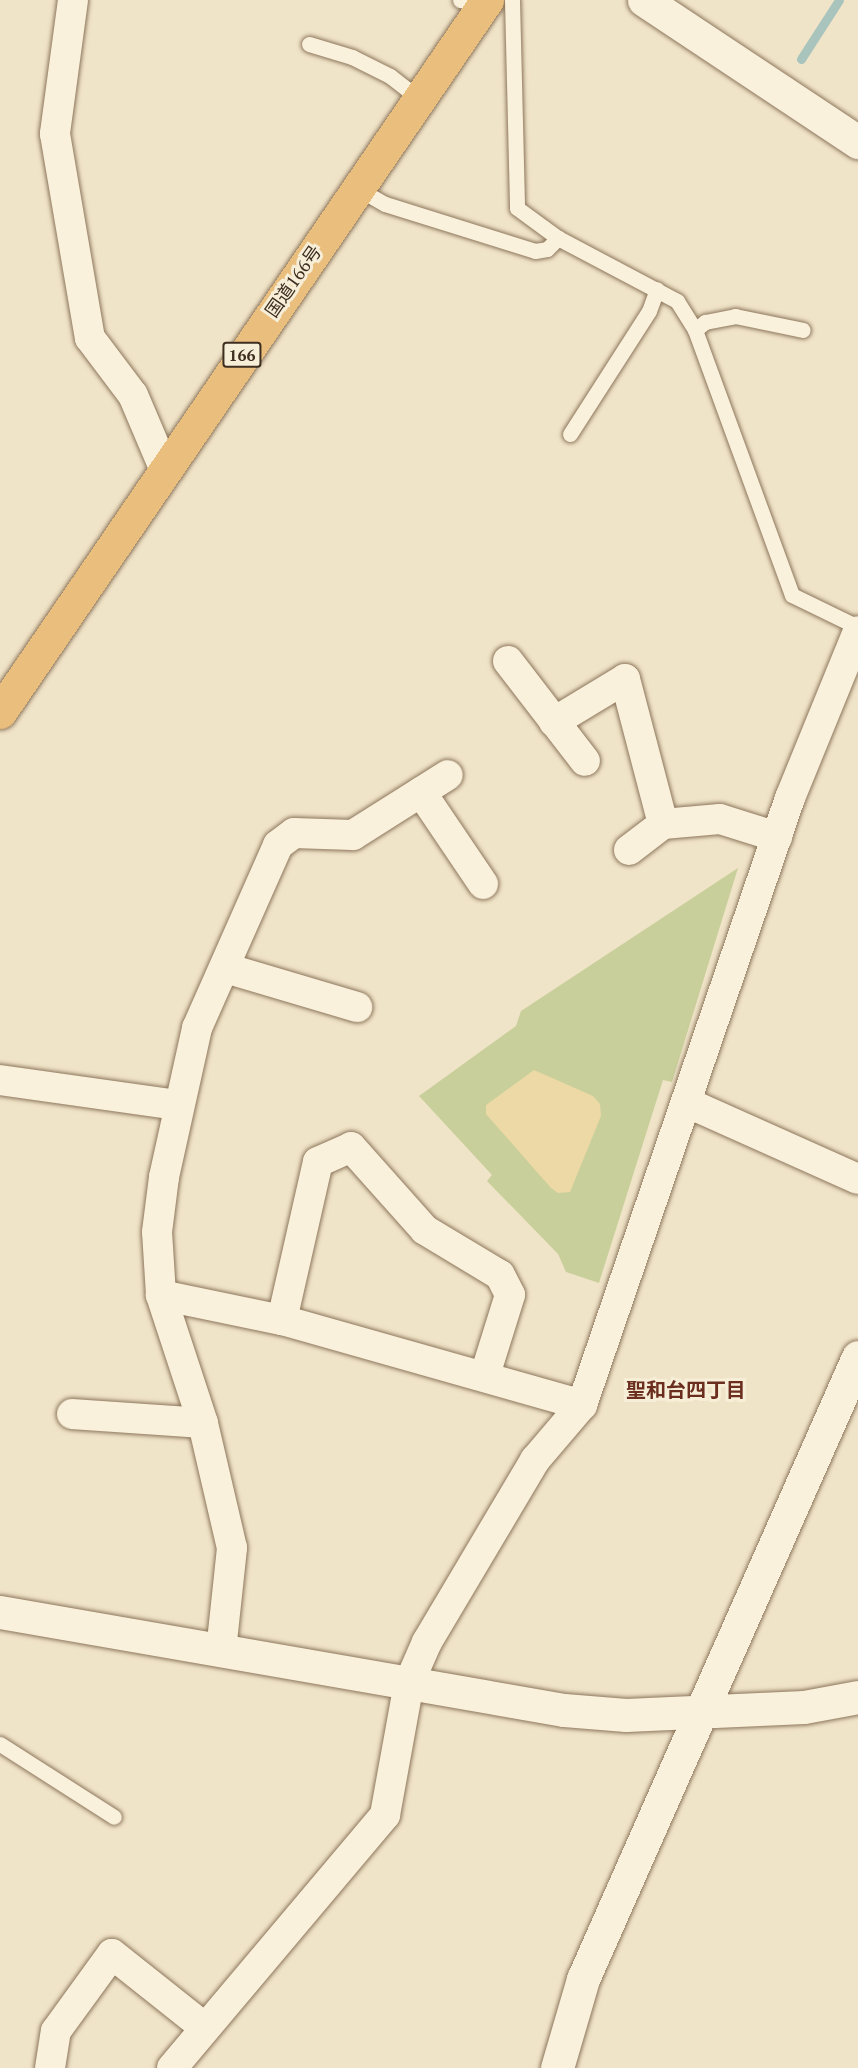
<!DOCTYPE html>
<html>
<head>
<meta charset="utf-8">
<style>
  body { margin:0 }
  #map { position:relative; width:858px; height:2068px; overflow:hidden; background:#f0e4c8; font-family:"PT Serif","Noto Sans JP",serif }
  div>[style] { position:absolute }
  .green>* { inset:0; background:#c9cf9b }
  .sand>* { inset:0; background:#ecd9a5 }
  .stream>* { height:9px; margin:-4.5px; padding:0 4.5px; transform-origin:4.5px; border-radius:4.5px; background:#a9c4bc }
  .roads { filter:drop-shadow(0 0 2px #8d765c) drop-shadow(0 0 2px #8d765c) }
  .service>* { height:15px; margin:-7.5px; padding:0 7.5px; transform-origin:7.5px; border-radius:7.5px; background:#faf1dc }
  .minor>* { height:30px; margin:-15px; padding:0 15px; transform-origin:15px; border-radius:15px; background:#faf1dc }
  .tertiary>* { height:33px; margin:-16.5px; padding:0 16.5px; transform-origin:16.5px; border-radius:16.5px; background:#faf1dc }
  .trunk>* { height:33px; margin:-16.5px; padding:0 16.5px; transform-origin:16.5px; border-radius:16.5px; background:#eabe7c }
  span { translate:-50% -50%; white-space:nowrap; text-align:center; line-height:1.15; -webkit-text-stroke:6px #f7eed8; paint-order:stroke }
  .shield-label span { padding:2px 4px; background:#f7eed8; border:2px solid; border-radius:4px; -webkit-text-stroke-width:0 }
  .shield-label { font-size:16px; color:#3d2e20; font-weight:700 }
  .street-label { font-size:18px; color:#3d2e20 }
  .neighbourhood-label { font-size:20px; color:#6b2e1e; font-weight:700 }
</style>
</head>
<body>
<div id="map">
  <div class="green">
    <div style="clip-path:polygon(738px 868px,672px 1082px,663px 1080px,599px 1283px,566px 1272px,558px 1254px,487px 1181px,492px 1175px,419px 1096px,516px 1026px,521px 1011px)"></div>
  </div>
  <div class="sand">
    <div style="clip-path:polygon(534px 1070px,593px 1096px,600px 1104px,601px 1116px,570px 1192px,558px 1193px,551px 1188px,486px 1114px,486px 1105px)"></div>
  </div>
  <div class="stream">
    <div style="left:801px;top:59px;width:70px;rotate:-57.2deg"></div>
  </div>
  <div class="roads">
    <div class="service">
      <div style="left:460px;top:0;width:25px;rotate:9deg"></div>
      <div style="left:512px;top:0;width:208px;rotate:88.6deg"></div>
      <div style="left:517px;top:208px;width:51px;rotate:36.2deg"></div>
      <div style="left:558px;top:238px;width:135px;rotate:27.9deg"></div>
      <div style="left:677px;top:301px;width:34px;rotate:58deg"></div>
      <div style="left:695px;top:330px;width:282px;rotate:69.9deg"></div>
      <div style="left:792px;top:595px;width:73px;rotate:25.9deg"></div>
      <div style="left:309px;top:44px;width:45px;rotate:16.8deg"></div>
      <div style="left:352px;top:57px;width:42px;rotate:26.6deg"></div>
      <div style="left:390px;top:76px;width:36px;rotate:38deg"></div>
      <div style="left:357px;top:188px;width:32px;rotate:30deg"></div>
      <div style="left:385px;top:204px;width:157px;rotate:17.4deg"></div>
      <div style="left:535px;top:251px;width:12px;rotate:-9deg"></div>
      <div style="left:547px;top:249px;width:16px;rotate:-45deg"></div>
      <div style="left:695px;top:330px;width:13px;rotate:-39deg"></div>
      <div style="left:705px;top:322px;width:31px;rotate:-11deg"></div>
      <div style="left:735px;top:316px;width:69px;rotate:11.6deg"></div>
      <div style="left:570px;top:434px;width:146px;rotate:-57.3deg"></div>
      <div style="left:649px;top:311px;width:23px;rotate:-70deg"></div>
      <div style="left:0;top:1744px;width:135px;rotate:32.6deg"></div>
    </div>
    <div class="minor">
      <div style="left:73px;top:0;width:135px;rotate:97.7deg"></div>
      <div style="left:55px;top:134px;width:207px;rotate:80.3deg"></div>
      <div style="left:90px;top:338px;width:71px;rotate:53deg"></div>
      <div style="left:133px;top:395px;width:79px;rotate:67deg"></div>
      <div style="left:508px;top:661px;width:126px;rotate:52.4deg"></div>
      <div style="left:554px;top:722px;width:83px;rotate:-31.2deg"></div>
      <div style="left:625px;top:679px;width:150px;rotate:75.3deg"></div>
      <div style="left:421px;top:792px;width:111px;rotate:56deg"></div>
      <div style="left:629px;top:850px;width:43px;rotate:-37.4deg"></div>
      <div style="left:663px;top:824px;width:57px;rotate:-5deg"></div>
      <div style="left:720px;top:819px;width:60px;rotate:17.5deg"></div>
      <div style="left:225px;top:968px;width:138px;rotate:16.5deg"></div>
      <div style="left:0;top:1080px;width:181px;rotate:8deg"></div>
      <div style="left:688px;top:1103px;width:186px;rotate:24.1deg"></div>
      <div style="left:161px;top:1295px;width:124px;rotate:11.7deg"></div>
      <div style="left:282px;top:1320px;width:312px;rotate:15.8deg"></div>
      <div style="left:282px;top:1320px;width:162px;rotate:-77.2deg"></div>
      <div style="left:318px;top:1162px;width:36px;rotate:-24deg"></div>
      <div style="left:351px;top:1147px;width:111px;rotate:48.3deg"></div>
      <div style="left:425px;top:1230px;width:87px;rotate:31deg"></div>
      <div style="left:500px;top:1275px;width:22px;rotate:63deg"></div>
      <div style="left:510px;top:1295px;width:84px;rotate:107.4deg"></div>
      <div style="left:72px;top:1414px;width:131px;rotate:3.9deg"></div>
      <div style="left:221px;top:1651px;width:104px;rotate:-83.9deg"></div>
      <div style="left:232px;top:1548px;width:128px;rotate:-103.1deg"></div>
      <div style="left:203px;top:1423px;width:135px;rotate:-108.2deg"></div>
      <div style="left:161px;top:1295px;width:63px;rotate:-93.6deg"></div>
      <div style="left:157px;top:1232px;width:55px;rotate:-82.7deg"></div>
      <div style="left:164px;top:1177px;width:153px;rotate:-77.5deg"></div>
      <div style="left:197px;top:1028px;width:200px;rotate:-66.1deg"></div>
      <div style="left:278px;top:845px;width:20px;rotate:-37deg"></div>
      <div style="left:294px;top:833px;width:59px;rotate:1.9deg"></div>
      <div style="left:353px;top:835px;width:112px;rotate:-32.3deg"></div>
      <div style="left:50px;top:2068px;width:37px;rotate:-81deg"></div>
      <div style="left:56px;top:2031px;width:95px;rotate:-54deg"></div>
      <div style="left:112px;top:1954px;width:119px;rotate:38.5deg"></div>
      <div style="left:172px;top:2068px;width:331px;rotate:-49.9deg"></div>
      <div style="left:385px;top:1815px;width:134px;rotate:-79.7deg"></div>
      <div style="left:409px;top:1683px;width:45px;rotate:-66.3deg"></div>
      <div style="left:427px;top:1642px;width:212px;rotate:-59.3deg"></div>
      <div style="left:535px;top:1460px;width:72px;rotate:-49.5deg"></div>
      <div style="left:582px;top:1405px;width:642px;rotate:-71.09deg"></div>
      <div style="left:790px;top:798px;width:180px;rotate:-67.8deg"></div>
    </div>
    <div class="tertiary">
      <div style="left:644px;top:0;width:257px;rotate:33.6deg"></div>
      <div style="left:0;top:1612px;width:572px;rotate:9.86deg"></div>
      <div style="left:564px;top:1710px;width:62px;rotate:4.6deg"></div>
      <div style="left:626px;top:1715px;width:178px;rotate:-2.6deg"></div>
      <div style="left:804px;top:1707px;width:55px;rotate:-10.5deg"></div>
      <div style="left:557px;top:2068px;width:93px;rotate:-73.7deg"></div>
      <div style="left:583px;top:1979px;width:680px;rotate:-66.15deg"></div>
    </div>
    <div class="trunk">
      <div style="left:0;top:712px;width:863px;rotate:-55.63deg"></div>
    </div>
  </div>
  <div class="shield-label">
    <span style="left:242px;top:355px">166</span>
  </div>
  <div class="street-label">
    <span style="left:293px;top:281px;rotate:-55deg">国道166号</span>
  </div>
  <div class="neighbourhood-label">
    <span style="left:686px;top:1389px">聖和台四丁目</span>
  </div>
</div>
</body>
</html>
